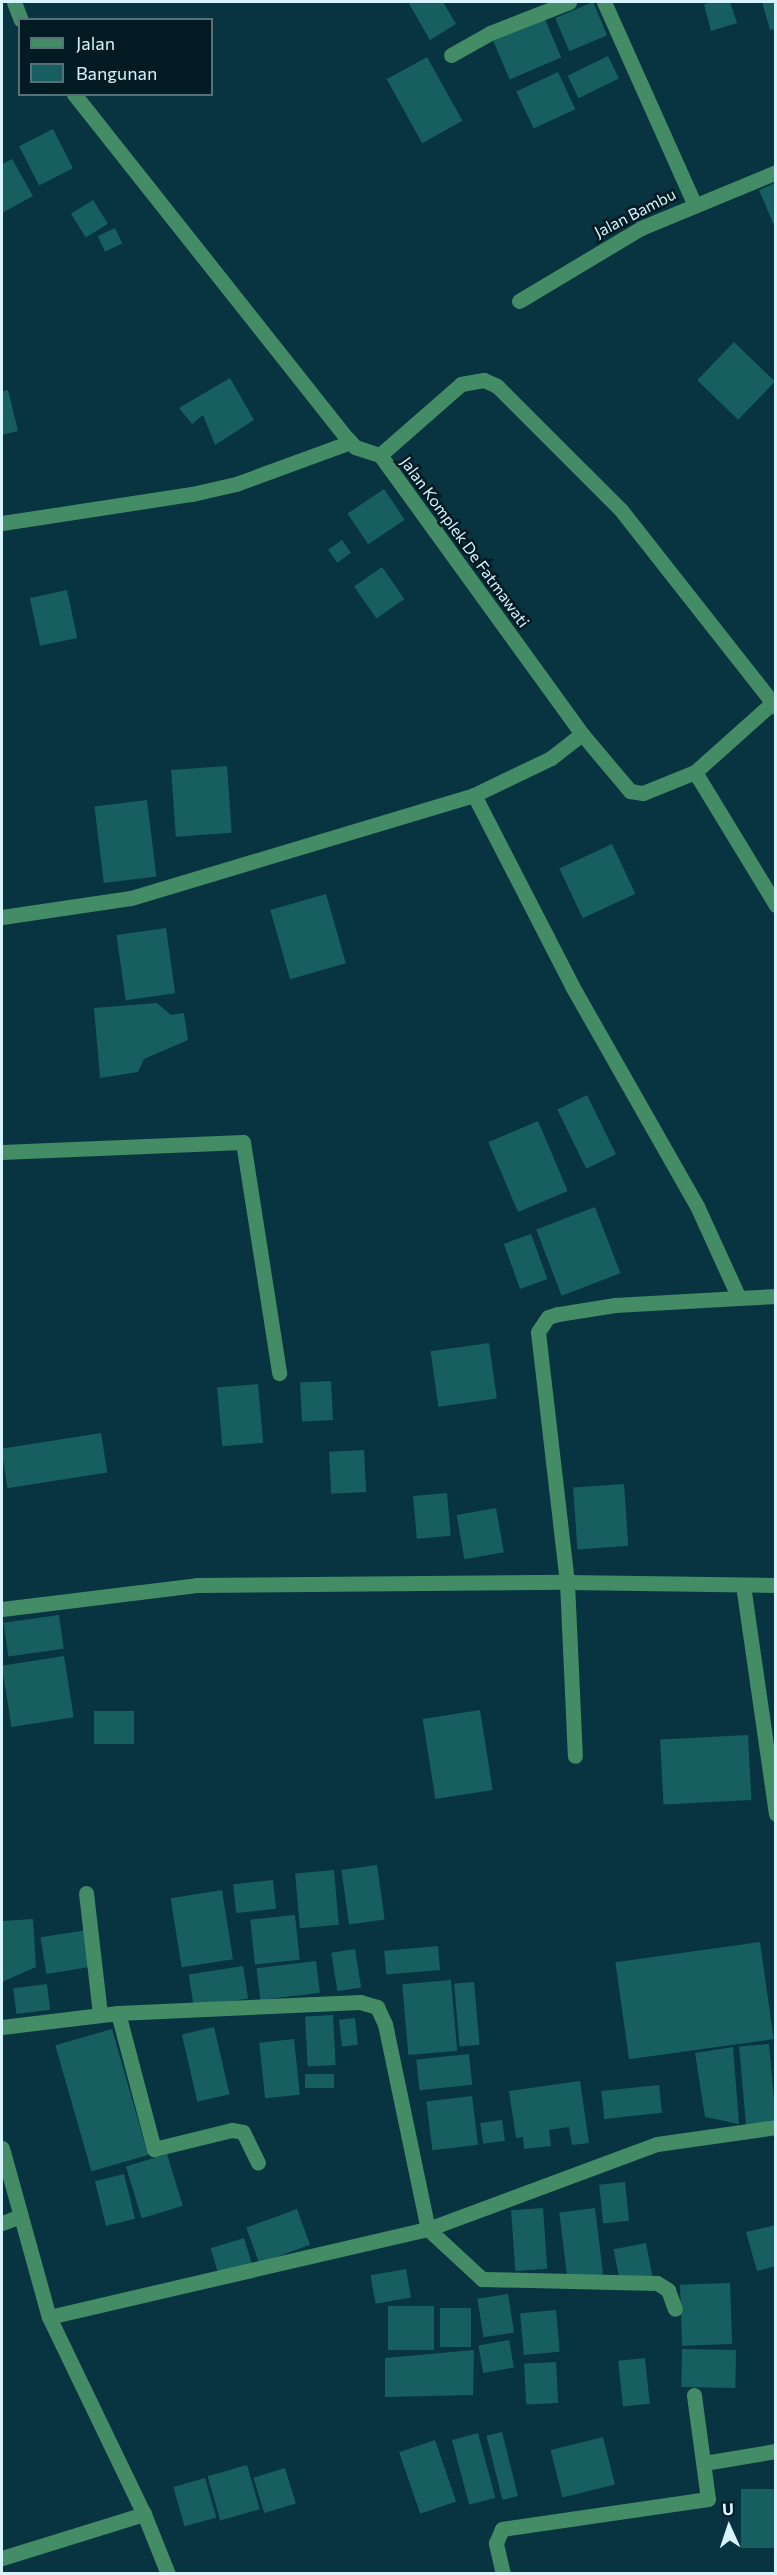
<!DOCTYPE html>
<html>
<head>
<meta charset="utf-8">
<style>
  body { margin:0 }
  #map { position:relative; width:777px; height:2575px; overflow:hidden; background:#073440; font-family:Commissioner,sans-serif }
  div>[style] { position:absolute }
  .building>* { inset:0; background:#175e61; transform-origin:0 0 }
  .minor>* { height:15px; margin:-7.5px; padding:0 7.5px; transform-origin:7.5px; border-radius:7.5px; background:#438c66 }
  span { translate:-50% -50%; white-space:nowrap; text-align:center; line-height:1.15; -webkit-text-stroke:5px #021a21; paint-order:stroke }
  .street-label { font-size:16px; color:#d6f4fe }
  .frame { position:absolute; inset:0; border:3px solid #d6f4fe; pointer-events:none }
  .legend { position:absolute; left:18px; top:18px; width:195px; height:78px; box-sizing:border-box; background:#021a21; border:2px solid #577179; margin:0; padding:8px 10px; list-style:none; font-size:18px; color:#d6f4fe }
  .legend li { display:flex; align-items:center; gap:12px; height:30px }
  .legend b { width:30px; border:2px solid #577179 }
  .north { position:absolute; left:699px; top:2497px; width:60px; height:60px; -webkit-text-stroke:4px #021a21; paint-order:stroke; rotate:357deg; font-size:16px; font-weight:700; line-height:24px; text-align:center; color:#d6f4fe }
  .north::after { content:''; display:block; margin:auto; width:21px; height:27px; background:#d6f4fe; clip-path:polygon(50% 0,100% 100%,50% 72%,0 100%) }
</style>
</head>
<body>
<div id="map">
  <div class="building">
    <div style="clip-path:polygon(408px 2px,443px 2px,456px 24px,430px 40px)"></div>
    <div style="left:593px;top:2px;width:36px;height:41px;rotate:67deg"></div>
    <div style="clip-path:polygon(713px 2px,730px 2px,737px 23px,711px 31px,704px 4px)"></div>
    <div style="clip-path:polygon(762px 2px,776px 2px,776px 29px,770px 30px)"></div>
    <div style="left:544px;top:17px;width:44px;height:56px;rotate:67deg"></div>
    <div style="left:608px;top:56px;width:25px;height:45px;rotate:64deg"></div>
    <div style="left:427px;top:57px;width:73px;height:46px;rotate:61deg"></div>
    <div style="left:558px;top:72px;width:41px;height:46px;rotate:65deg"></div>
    <div style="left:53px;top:129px;width:44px;height:38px;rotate:63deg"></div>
    <div style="clip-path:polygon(12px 159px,33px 196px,2px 213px,2px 164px)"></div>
    <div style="clip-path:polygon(775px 183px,776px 185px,776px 230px,759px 190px)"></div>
    <div style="left:93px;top:200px;width:28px;height:26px;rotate:58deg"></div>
    <div style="left:115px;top:228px;width:17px;height:19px;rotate:65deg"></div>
    <div style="left:734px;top:342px;width:57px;height:53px;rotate:44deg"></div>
    <div style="clip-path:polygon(230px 378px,254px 420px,215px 445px,203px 415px,192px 424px,179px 408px)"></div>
    <div style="clip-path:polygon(8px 390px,18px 431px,2px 435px,2px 391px)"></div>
    <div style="left:384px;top:489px;width:37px;height:44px;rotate:56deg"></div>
    <div style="left:342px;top:540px;width:16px;height:17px;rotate:55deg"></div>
    <div style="left:382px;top:567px;width:39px;height:34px;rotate:55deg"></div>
    <div style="left:67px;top:590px;width:49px;height:38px;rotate:78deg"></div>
    <div style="left:227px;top:766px;width:67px;height:56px;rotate:86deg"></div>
    <div style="left:147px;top:800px;width:77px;height:53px;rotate:83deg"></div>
    <div style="left:612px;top:844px;width:55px;height:58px;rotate:65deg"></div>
    <div style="left:326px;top:894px;width:72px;height:58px;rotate:74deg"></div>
    <div style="left:166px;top:928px;width:66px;height:50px;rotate:82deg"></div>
    <div style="clip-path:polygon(157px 1003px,171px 1015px,184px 1013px,188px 1040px,144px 1059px,138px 1072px,100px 1078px,94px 1008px)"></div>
    <div style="left:587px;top:1095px;width:66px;height:33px;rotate:64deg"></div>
    <div style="left:538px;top:1121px;width:76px;height:54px;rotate:67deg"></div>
    <div style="left:595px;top:1207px;width:71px;height:63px;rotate:69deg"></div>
    <div style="left:531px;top:1234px;width:48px;height:29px;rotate:70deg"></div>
    <div style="left:489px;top:1343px;width:56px;height:59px;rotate:82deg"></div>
    <div style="left:331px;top:1381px;width:39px;height:31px;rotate:87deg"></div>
    <div style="left:258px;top:1384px;width:59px;height:41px;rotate:85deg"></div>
    <div style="left:101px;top:1433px;width:40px;height:101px;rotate:81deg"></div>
    <div style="left:364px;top:1450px;width:42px;height:35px;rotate:87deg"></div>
    <div style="left:624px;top:1484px;width:62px;height:51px;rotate:86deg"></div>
    <div style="left:447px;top:1493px;width:43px;height:34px;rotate:85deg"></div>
    <div style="left:496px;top:1508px;width:45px;height:40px;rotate:80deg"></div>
    <div style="left:59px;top:1615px;width:34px;height:56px;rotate:82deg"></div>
    <div style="left:64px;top:1656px;width:62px;height:63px;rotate:81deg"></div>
    <div style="left:480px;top:1710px;width:81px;height:58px;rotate:81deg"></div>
    <div style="left:94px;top:1711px;width:40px;height:33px"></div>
    <div style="left:748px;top:1735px;width:65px;height:88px;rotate:87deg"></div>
    <div style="left:377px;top:1865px;width:55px;height:36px;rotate:82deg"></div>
    <div style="left:334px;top:1870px;width:55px;height:39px;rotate:85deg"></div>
    <div style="left:273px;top:1880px;width:29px;height:40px;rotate:84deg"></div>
    <div style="left:222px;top:1890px;width:70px;height:52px;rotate:81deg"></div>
    <div style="left:295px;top:1915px;width:45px;height:45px;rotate:84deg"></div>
    <div style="clip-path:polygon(33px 1919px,36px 1967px,2px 1982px,2px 1921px)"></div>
    <div style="left:87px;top:1930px;width:37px;height:47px;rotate:81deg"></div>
    <div style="left:760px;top:1942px;width:98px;height:146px;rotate:82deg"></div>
    <div style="left:438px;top:1946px;width:24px;height:54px;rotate:85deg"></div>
    <div style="left:355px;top:1949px;width:39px;height:24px;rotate:81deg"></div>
    <div style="left:316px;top:1961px;width:32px;height:60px;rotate:83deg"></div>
    <div style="left:243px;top:1966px;width:33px;height:55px;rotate:81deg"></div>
    <div style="left:451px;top:1980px;width:71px;height:49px;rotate:85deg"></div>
    <div style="left:474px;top:1982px;width:63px;height:20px;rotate:85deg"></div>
    <div style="left:47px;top:1984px;width:26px;height:34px;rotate:83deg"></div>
    <div style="left:333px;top:2015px;width:50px;height:28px;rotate:87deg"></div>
    <div style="left:355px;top:2018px;width:27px;height:16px;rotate:84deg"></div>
    <div style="left:214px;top:2027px;width:69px;height:33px;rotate:77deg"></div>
    <div style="left:112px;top:2029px;width:131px;height:59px;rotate:74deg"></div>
    <div style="left:294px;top:2039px;width:56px;height:35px;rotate:84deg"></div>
    <div style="left:769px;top:2044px;width:78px;height:30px;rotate:85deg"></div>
    <div style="clip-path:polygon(733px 2047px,739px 2124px,705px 2117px,695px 2053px)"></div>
    <div style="left:469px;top:2054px;width:31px;height:53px;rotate:84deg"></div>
    <div style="left:334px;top:2074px;width:14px;height:29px;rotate:90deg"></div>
    <div style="clip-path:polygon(580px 2081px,589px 2143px,572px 2145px,569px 2127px,549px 2130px,551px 2146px,524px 2149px,523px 2137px,516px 2138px,509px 2091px)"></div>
    <div style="left:659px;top:2085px;width:28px;height:58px;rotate:84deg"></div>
    <div style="left:472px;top:2096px;width:49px;height:46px;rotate:83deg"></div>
    <div style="left:502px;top:2120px;width:21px;height:22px;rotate:82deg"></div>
    <div style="left:167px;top:2154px;width:54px;height:43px;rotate:73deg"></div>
    <div style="left:124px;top:2174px;width:46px;height:30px;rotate:76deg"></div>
    <div style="left:625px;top:2182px;width:39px;height:26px;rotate:84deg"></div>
    <div style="left:543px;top:2208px;width:61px;height:32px;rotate:86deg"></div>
    <div style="left:595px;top:2208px;width:67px;height:36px;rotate:83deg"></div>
    <div style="left:297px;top:2209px;width:38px;height:54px;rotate:70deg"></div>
    <div style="clip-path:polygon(776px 2225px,776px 2266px,757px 2271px,746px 2232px)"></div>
    <div style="left:244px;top:2238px;width:27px;height:35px;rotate:73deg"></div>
    <div style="left:646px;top:2243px;width:33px;height:33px;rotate:79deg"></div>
    <div style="left:406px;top:2269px;width:29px;height:36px;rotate:80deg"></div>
    <div style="left:730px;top:2283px;width:61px;height:50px;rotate:88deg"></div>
    <div style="left:508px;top:2294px;width:39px;height:31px;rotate:81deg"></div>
    <div style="left:388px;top:2306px;width:46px;height:44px"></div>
    <div style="left:471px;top:2308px;width:39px;height:31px;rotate:90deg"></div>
    <div style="left:556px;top:2310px;width:42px;height:36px;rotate:85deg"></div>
    <div style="left:509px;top:2340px;width:28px;height:31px;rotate:80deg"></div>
    <div style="left:682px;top:2349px;width:54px;height:38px;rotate:1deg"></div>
    <div style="clip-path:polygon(474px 2350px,473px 2395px,385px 2397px,385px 2358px)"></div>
    <div style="left:645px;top:2358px;width:46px;height:27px;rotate:84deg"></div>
    <div style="left:556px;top:2362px;width:41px;height:32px;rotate:87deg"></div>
    <div style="left:502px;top:2432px;width:66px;height:16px;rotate:76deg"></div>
    <div style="left:478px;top:2433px;width:67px;height:27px;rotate:75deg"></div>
    <div style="left:603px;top:2437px;width:49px;height:54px;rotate:76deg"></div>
    <div style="left:435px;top:2440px;width:65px;height:38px;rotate:71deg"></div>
    <div style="left:247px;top:2465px;width:46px;height:41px;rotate:74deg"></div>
    <div style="left:285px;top:2468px;width:37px;height:33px;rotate:73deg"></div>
    <div style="left:205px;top:2478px;width:41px;height:33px;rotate:74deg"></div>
    <div style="left:776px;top:2489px;width:59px;height:35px;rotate:90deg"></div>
  </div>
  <div class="minor">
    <div style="left:14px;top:2px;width:19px;rotate:69deg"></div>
    <div style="left:604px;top:2px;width:220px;rotate:65.9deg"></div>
    <div style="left:451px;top:55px;width:45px;rotate:-29.4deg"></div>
    <div style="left:490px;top:33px;width:85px;rotate:-21.4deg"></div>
    <div style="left:74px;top:94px;width:439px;rotate:51.6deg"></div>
    <div style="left:347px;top:438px;width:12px;rotate:48deg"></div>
    <div style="left:355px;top:447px;width:26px;rotate:18deg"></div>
    <div style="left:380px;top:455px;width:344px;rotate:54.1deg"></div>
    <div style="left:582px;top:734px;width:75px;rotate:49.9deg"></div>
    <div style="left:630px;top:791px;width:13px;rotate:9deg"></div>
    <div style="left:643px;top:793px;width:56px;rotate:-22deg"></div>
    <div style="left:695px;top:772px;width:102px;rotate:-41.8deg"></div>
    <div style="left:519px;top:301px;width:142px;rotate:-30.9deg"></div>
    <div style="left:641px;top:228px;width:146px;rotate:-22.5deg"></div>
    <div style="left:380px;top:455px;width:108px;rotate:-41.2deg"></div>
    <div style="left:461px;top:384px;width:23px;rotate:-10deg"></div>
    <div style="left:484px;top:380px;width:14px;rotate:25deg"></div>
    <div style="left:497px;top:386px;width:175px;rotate:45deg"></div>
    <div style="left:621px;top:510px;width:251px;rotate:51.8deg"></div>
    <div style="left:2px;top:523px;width:192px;rotate:-8.7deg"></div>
    <div style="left:192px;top:494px;width:45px;rotate:-12.8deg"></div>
    <div style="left:236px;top:484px;width:122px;rotate:-20.1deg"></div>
    <div style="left:695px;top:772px;width:156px;rotate:58.7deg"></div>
    <div style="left:474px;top:795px;width:215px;rotate:62.8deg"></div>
    <div style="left:572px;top:986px;width:253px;rotate:60.4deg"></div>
    <div style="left:697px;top:1206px;width:101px;rotate:65.5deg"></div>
    <div style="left:739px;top:1298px;width:124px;rotate:176.8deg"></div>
    <div style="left:615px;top:1305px;width:58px;rotate:171deg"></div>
    <div style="left:558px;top:1314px;width:10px;rotate:163deg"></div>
    <div style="left:548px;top:1317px;width:18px;rotate:124deg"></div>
    <div style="left:538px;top:1332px;width:252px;rotate:83.4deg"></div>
    <div style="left:567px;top:1582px;width:174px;rotate:87.4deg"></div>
    <div style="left:2px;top:917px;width:130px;rotate:-8.4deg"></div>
    <div style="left:131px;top:898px;width:358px;rotate:-16.7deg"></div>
    <div style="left:474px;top:795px;width:85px;rotate:-25.7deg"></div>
    <div style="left:551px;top:758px;width:39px;rotate:-38deg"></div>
    <div style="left:2px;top:1152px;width:241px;rotate:-2.4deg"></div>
    <div style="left:243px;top:1142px;width:234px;rotate:81.1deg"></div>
    <div style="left:739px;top:1298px;width:37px;rotate:-3deg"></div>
    <div style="left:743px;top:1585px;width:231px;rotate:81.8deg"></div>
    <div style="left:2px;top:1609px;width:196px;rotate:-7deg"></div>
    <div style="left:197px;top:1585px;width:370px;rotate:-0.5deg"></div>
    <div style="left:567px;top:1582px;width:209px;rotate:0.8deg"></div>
    <div style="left:86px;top:1893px;width:122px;rotate:83.4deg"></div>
    <div style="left:118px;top:2013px;width:141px;rotate:75.2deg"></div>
    <div style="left:154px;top:2149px;width:80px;rotate:-13.7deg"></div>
    <div style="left:232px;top:2130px;width:11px;rotate:10deg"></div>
    <div style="left:243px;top:2132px;width:34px;rotate:64deg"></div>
    <div style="left:2px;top:2027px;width:117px;rotate:-6.9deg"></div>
    <div style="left:118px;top:2013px;width:242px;rotate:-2.6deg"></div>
    <div style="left:360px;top:2002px;width:18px;rotate:16deg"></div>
    <div style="left:377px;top:2007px;width:19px;rotate:65deg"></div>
    <div style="left:385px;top:2024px;width:209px;rotate:78.2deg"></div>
    <div style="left:428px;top:2229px;width:74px;rotate:42.8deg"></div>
    <div style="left:482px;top:2279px;width:175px;rotate:1.3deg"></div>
    <div style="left:657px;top:2283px;width:13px;rotate:32deg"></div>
    <div style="left:668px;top:2290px;width:20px;rotate:70deg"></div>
    <div style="left:2px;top:2148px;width:175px;rotate:74.5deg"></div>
    <div style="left:49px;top:2317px;width:219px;rotate:64.3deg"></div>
    <div style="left:2px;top:2223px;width:19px;rotate:-21deg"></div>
    <div style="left:49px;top:2317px;width:389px;rotate:-13.1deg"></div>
    <div style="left:428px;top:2229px;width:244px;rotate:-20.4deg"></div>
    <div style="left:657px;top:2144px;width:120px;rotate:-8.1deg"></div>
    <div style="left:704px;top:2463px;width:73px;rotate:-9.5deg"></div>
    <div style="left:2px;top:2558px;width:149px;rotate:-17.2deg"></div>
    <div style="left:144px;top:2514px;width:65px;rotate:68.2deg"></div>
    <div style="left:503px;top:2574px;width:32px;rotate:-103deg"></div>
    <div style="left:496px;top:2543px;width:15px;rotate:-67deg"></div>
    <div style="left:502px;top:2529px;width:208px;rotate:-8.3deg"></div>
    <div style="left:708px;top:2499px;width:105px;rotate:-97.7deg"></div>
  </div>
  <div class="street-label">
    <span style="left:635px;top:213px;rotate:-27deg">Jalan Bambu</span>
    <span style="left:465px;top:542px;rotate:54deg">Jalan Komplek De Fatmawati</span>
  </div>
  <div class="frame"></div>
  <ul class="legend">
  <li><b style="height:8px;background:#438c66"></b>Jalan</li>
  <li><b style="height:16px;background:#175e61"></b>Bangunan</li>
  </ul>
  <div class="north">U</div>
</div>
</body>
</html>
